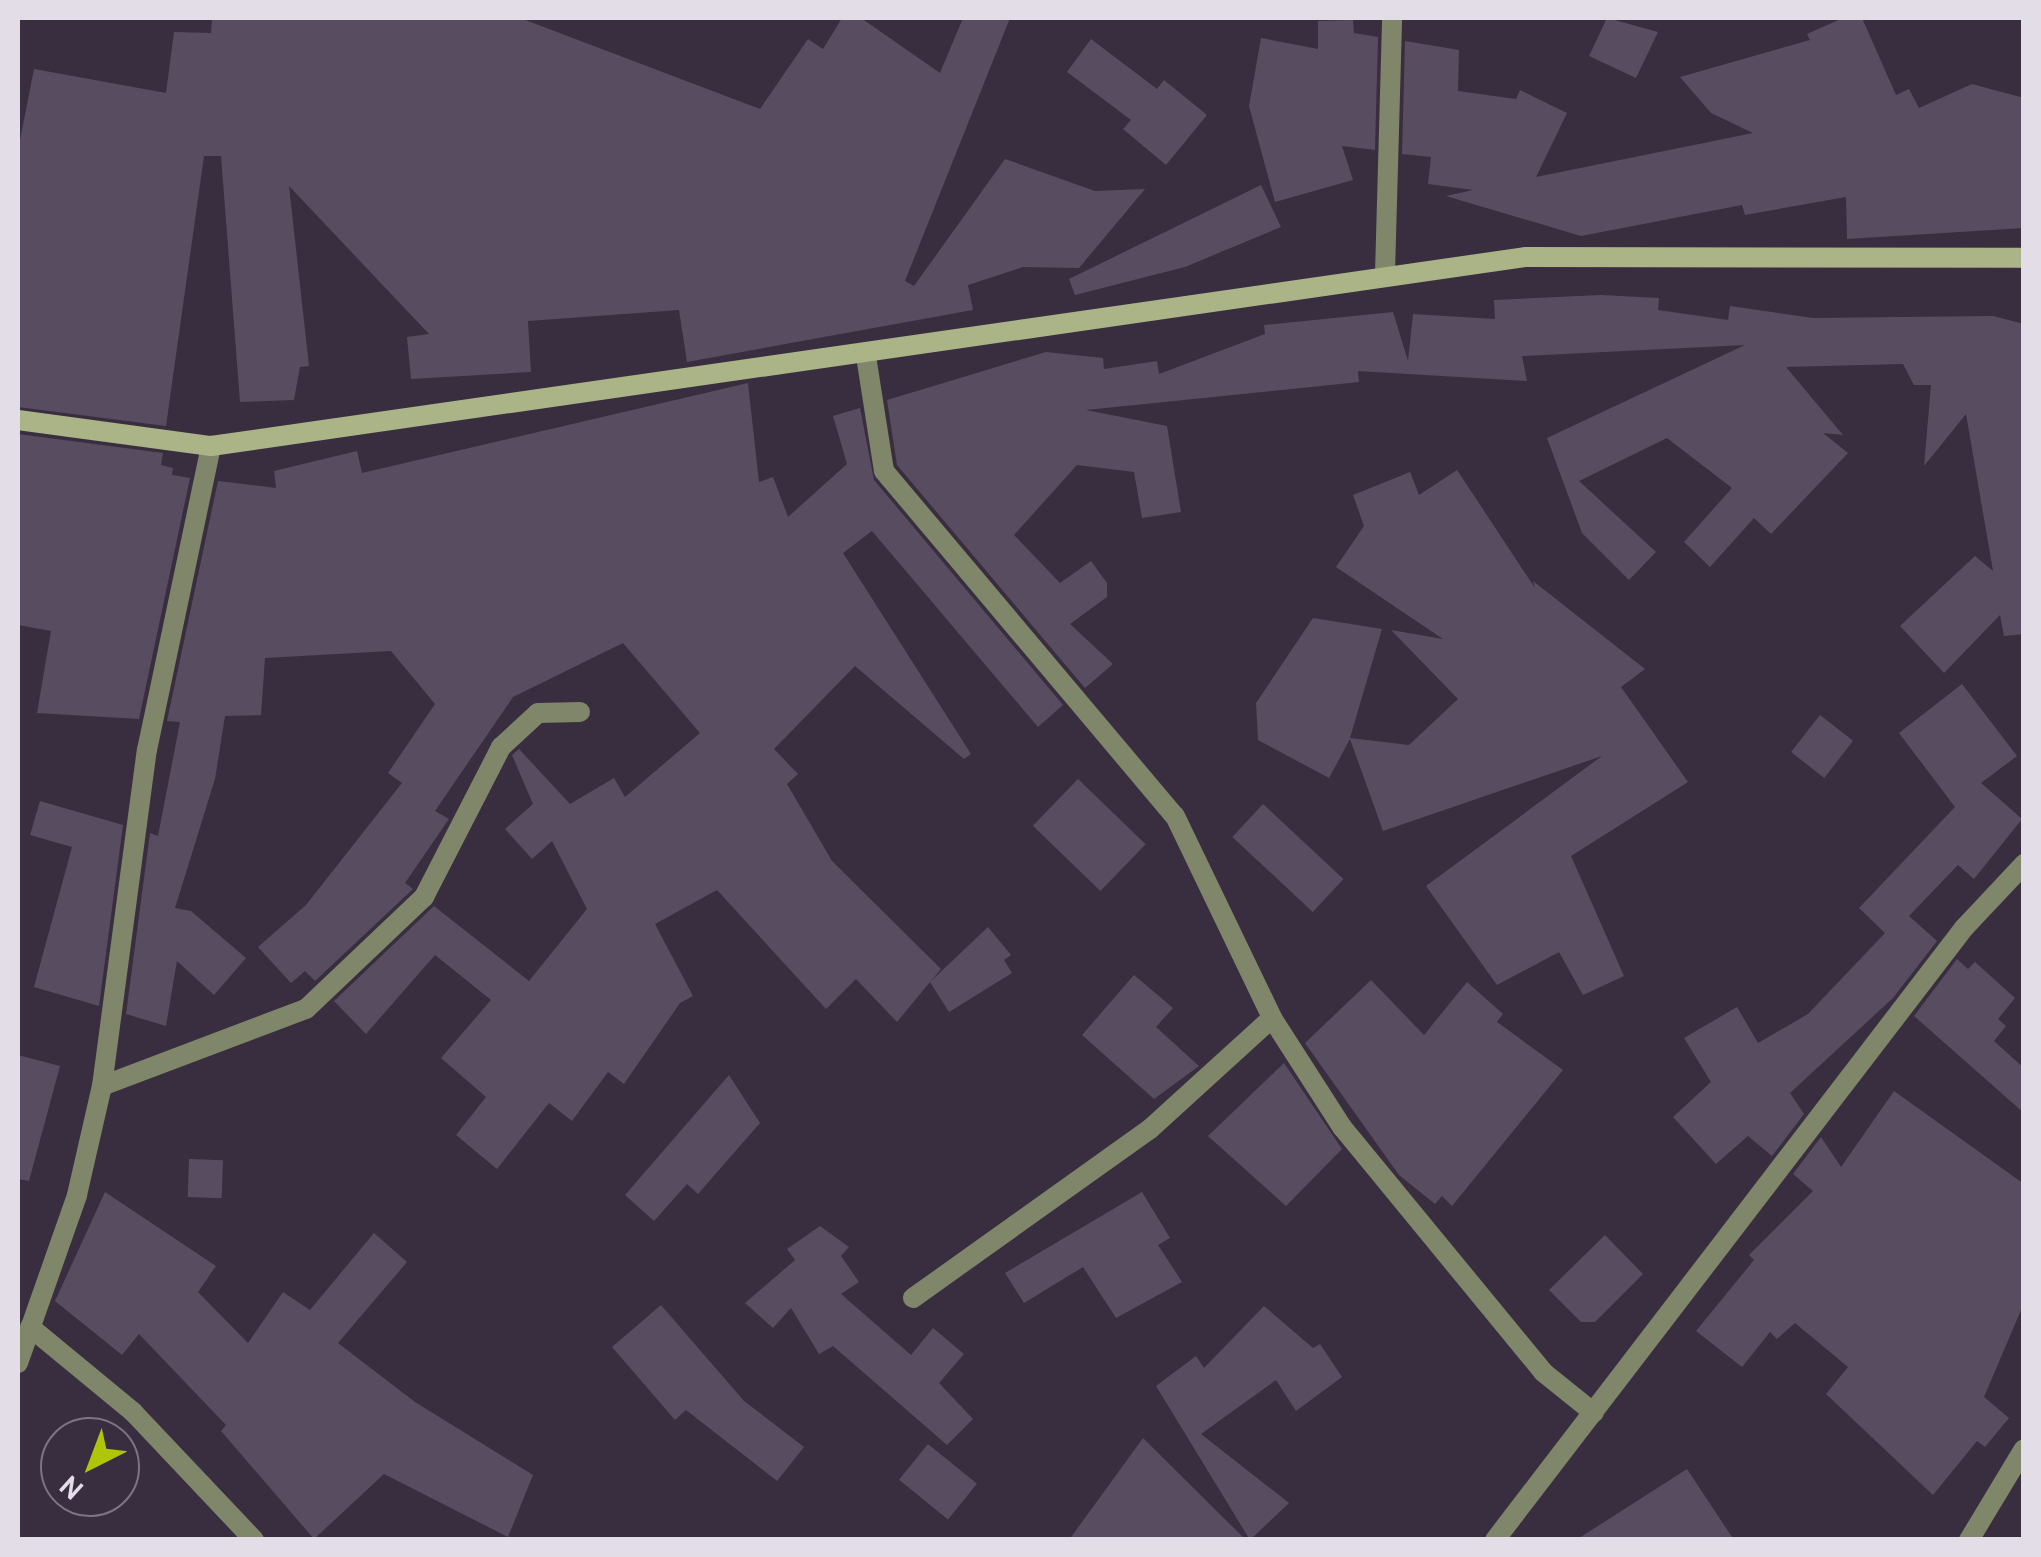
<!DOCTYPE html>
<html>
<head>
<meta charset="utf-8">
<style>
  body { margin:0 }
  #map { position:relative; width:2041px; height:1557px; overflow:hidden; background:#382e3f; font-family:Cabin,sans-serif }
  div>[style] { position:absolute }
  .building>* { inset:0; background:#584d60; transform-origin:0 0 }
  .street>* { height:20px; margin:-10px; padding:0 10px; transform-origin:10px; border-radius:10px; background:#7f8669 }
  .secondary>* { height:20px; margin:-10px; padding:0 10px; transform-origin:10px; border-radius:10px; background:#aab486 }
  span { translate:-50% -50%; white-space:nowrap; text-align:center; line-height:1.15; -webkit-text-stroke:8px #382e3f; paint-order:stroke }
  .frame { position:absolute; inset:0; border:20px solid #e3dde8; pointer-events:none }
  .north { position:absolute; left:40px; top:1417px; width:100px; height:100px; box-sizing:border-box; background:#382e3f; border:2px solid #7c7483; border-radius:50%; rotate:222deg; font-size:28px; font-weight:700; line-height:40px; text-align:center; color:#e3dde8 }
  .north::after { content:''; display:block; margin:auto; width:35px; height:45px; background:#aec509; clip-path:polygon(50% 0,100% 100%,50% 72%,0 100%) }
</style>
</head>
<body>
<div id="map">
  <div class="building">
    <div style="clip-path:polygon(212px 18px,520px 18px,760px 109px,808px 39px,823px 49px,842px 18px,861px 18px,940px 73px,963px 18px,1010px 18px,905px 281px,914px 286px,1005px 159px,1095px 191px,1145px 189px,1079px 268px,1023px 267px,968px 285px,973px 310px,687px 362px,679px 310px,528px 321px,531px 372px,411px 379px,407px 337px,429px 334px,289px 186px,309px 366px,300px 367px,294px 400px,240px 402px,221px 156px,204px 156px,166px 426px,18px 407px,18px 150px,34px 69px,166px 93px,174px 32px,211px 33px)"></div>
    <div style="clip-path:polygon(1607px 18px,1658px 32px,1636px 78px,1589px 56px)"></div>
    <div style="clip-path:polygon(1843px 18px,1862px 18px,1896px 95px,1909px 89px,1919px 108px,1972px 84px,2024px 98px,2024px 228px,1847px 239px,1846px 197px,1745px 215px,1742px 205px,1581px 236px,1446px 196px,1473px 190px,1428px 184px,1431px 157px,1402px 154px,1405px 41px,1459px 50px,1458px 91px,1516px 99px,1520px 90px,1567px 113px,1536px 177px,1753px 133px,1711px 113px,1680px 77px,1810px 40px,1807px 34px)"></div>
    <div style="clip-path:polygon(1353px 20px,1354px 33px,1378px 37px,1375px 150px,1342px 146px,1353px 180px,1275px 202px,1249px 106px,1261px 38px,1318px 49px,1318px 21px)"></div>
    <div style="clip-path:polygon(1091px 39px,1157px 89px,1164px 80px,1207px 115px,1166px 165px,1123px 129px,1131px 120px,1067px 72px)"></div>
    <div style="clip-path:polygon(1261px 185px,1281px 227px,1185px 267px,1075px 295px,1069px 279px)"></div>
    <div style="clip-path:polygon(1601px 295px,1659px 298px,1658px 310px,1728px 320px,1730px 306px,1813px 318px,1993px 316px,2024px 324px,2024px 634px,2004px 636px,2000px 615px,1944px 673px,1900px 626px,1975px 556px,1993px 571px,1966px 414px,1924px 466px,1931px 385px,1914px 385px,1903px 364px,1786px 367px,1843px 435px,1823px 433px,1848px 453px,1771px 534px,1754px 518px,1710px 567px,1684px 542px,1732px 488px,1667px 438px,1579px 481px,1656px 552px,1629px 580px,1582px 533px,1547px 438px,1745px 345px,1522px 356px,1527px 381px,1358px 371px,1359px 382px,1086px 410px,1167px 426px,1181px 512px,1142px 518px,1134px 472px,1077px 465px,1014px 535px,1060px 583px,1091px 561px,1107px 583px,1107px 597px,1070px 624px,1113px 664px,1085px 688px,897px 465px,887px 400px,1046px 352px,1103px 358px,1104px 369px,1157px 361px,1159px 374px,1265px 334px,1264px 325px,1393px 312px,1408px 361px,1413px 314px,1495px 319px,1494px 300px)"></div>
    <div style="clip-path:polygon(748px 383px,759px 482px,773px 477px,788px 517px,847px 464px,833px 416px,860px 408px,874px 480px,1063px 705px,1038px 727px,872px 531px,843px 553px,971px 754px,964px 759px,855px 666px,774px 749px,798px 774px,787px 784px,832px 861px,941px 969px,930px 982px,988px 927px,1011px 955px,1004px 960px,1012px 973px,949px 1012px,930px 982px,897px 1022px,856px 979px,826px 1009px,717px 890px,655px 924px,693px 996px,680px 1003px,624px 1084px,608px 1072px,572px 1121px,549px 1103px,497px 1169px,456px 1135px,486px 1097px,441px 1058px,491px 1000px,435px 955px,366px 1034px,334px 1001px,434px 906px,529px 981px,587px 909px,552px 841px,532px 859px,505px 829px,533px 804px,512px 755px,519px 749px,570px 804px,614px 778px,625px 797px,700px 733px,623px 643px,513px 697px,435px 811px,449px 819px,405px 883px,413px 889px,315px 981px,305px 971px,291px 983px,258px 947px,306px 905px,402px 783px,388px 773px,435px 704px,391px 651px,265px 658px,261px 715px,225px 716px,215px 779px,175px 908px,191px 911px,246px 958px,214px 995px,177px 961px,166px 1026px,126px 1014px,150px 833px,158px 836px,180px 722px,167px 721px,218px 481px,276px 488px,274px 471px,357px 451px,362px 473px)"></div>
    <div style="clip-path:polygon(18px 434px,163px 453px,161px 465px,173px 468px,172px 475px,190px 478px,139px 719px,37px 713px,51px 631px,18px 625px)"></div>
    <div style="clip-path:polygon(1457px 470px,1535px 588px,1533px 581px,1645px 669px,1621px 687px,1688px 782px,1571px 856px,1624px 976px,1583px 995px,1559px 952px,1497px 985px,1426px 886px,1602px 756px,1383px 831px,1350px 739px,1329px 778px,1258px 740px,1256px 703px,1313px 618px,1382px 629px,1350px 738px,1409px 745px,1458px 699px,1391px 630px,1443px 639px,1336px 567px,1364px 526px,1353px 495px,1410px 472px,1419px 495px)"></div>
    <div style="clip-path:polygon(1962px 684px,2017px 756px,1981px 783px,2022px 819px,1974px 879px,1958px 865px,1909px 916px,1937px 941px,1893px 998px,1790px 1093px,1804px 1114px,1772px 1156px,1748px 1136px,1716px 1164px,1673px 1117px,1711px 1082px,1684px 1038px,1737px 1007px,1758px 1043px,1808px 1014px,1885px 933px,1859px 908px,1955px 807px,1899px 733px)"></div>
    <div style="left:1820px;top:715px;width:42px;height:47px;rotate:38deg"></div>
    <div style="left:1078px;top:779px;width:94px;height:65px;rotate:44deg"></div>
    <div style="clip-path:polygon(40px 801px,123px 825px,99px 1006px,34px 987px,72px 847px,30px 835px)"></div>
    <div style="left:1263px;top:804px;width:110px;height:45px;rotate:43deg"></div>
    <div style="clip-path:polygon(1957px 959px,1968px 969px,1975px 962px,2015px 998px,1998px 1019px,2006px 1026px,1994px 1041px,2024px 1068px,2024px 1113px,1914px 1016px)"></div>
    <div style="clip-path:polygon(1134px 975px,1173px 1008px,1156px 1027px,1199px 1066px,1154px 1099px,1082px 1035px)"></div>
    <div style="clip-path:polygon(1371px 980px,1424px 1035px,1467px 982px,1503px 1014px,1497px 1022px,1563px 1070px,1452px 1206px,1442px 1196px,1435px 1204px,1399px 1175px,1305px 1043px)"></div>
    <div style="clip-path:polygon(18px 1055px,60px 1066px,29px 1181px,18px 1179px)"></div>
    <div style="clip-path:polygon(1284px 1063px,1342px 1149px,1286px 1206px,1208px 1136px)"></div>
    <div style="clip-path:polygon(729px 1075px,760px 1123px,698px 1194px,687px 1184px,654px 1221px,625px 1195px)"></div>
    <div style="clip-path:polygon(1894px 1091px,2024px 1184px,2024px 1303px,1984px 1397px,2009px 1418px,1985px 1447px,1977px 1441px,1933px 1495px,1826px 1394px,1848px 1367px,1795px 1323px,1777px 1339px,1770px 1332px,1742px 1367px,1696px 1331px,1754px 1260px,1749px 1255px,1813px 1191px,1793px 1174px,1821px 1137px,1841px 1167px)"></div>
    <div style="left:189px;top:1159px;width:34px;height:38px;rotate:2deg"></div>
    <div style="clip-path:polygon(105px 1192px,216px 1266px,198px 1292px,248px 1343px,283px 1292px,310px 1310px,374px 1233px,407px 1262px,338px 1343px,415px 1402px,533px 1475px,508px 1537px,384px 1474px,314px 1539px,221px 1431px,226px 1425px,139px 1334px,122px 1355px,55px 1301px)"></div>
    <div style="clip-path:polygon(1142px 1192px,1170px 1238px,1158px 1245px,1182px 1282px,1116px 1318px,1083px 1267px,1024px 1303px,1005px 1273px)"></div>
    <div style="clip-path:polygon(820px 1226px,849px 1247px,841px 1256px,859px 1282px,841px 1294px,911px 1355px,933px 1328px,964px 1354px,939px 1383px,973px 1419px,947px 1445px,833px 1346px,819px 1354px,791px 1308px,773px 1328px,745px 1303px,795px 1260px,787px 1249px)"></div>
    <div style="clip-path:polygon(1605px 1235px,1643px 1274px,1595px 1322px,1581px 1322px,1549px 1290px)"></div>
    <div style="clip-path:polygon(661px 1305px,744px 1401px,804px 1447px,777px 1481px,686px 1410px,675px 1420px,612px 1347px)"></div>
    <div style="clip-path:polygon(1264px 1306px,1313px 1348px,1320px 1344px,1342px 1377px,1296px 1411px,1276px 1380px,1201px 1434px,1289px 1503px,1250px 1540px,1156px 1386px,1196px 1356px,1204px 1368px)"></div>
    <div style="clip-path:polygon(1143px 1438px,1246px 1540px,1069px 1540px)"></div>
    <div style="left:928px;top:1444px;width:63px;height:46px;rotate:39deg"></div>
    <div style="clip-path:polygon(1687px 1469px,1734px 1540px,1576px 1540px)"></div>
  </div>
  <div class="street">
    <div style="left:1385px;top:273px;width:255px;rotate:-88.4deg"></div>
    <div style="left:866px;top:356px;width:116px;rotate:81.1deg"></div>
    <div style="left:884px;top:471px;width:451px;rotate:49.9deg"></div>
    <div style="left:1175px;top:816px;width:224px;rotate:64.3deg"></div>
    <div style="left:1272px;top:1018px;width:130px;rotate:57.3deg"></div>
    <div style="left:1342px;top:1127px;width:317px;rotate:50.6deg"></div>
    <div style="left:1543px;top:1372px;width:65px;rotate:38.8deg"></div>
    <div style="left:102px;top:1086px;width:218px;rotate:-20.7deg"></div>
    <div style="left:306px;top:1009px;width:163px;rotate:-43.5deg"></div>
    <div style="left:424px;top:897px;width:169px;rotate:-62.8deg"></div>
    <div style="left:501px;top:747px;width:50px;rotate:-42.6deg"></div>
    <div style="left:538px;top:713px;width:42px;rotate:-1.4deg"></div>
    <div style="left:913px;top:1298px;width:291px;rotate:-35.5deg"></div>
    <div style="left:1150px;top:1129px;width:165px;rotate:-42.3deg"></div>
    <div style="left:30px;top:1327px;width:134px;rotate:39.5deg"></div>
    <div style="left:133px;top:1412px;width:176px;rotate:46.6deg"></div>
    <div style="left:18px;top:1363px;width:178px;rotate:-70.6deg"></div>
    <div style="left:77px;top:1195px;width:112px;rotate:-77.1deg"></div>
    <div style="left:102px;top:1086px;width:339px;rotate:-82.4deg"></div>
    <div style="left:147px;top:750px;width:311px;rotate:-78.1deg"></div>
    <div style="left:1495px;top:1540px;width:771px;rotate:-52.54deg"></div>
    <div style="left:1964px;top:928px;width:88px;rotate:-46.8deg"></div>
    <div style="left:1969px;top:1540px;width:106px;rotate:-58.9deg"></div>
  </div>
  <div class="secondary">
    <div style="left:18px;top:420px;width:195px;rotate:7.7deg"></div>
    <div style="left:211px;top:446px;width:1329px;rotate:-8.18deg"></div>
    <div style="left:1526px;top:257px;width:498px;rotate:0.1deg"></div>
  </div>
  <div class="frame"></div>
  <div class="north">N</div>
</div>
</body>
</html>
